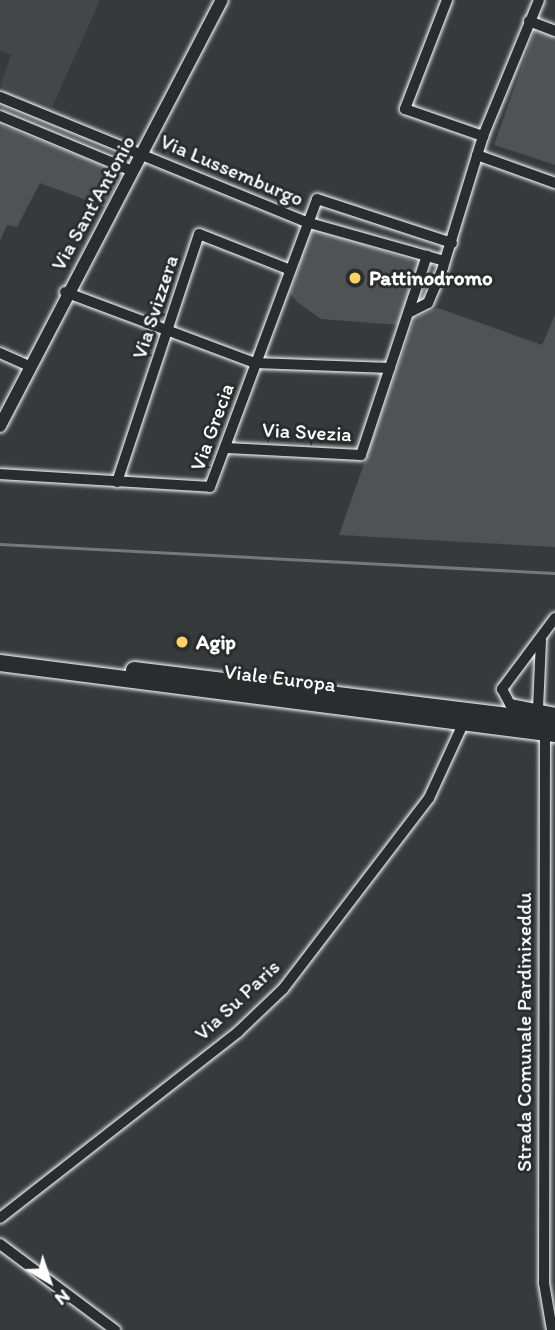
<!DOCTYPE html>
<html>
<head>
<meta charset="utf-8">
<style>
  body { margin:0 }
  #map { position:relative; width:555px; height:1330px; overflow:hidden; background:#373a3b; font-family:Itim,sans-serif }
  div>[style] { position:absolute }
  .built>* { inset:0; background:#444748 }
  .green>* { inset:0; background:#505354 }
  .stream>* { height:2.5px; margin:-1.25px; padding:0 1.25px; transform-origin:1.25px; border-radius:1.25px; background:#767879 }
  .roads { filter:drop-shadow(0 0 2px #fff) drop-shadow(0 0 2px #fff) }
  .minor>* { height:10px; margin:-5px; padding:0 5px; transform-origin:5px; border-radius:5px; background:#2a2d2e }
  .tertiary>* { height:12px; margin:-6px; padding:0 6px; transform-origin:6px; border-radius:6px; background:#2a2d2e }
  .primary>* { height:16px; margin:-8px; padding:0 8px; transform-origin:8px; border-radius:8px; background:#2a2d2e }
  .dots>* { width:19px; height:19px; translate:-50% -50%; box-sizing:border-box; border:4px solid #2a2d2e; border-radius:50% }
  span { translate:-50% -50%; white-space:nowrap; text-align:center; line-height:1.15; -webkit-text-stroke:6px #2a2d2e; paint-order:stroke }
  .street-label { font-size:21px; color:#fff }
  .poi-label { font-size:21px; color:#fff; font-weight:700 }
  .left { translate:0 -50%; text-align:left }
  .north { position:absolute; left:14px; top:1246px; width:70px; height:70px; -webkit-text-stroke:5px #2a2d2e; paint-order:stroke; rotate:141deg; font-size:19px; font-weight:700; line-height:28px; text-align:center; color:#fff }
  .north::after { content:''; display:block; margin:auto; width:24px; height:32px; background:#fff; clip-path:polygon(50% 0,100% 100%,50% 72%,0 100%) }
</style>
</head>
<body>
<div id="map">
  <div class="built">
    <div style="clip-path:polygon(0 0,100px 0,52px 107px,0 86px,11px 55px,0 50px)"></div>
  </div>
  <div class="green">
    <div style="clip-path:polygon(535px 30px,555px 37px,555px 165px,494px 145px)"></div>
    <div style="clip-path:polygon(0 125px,122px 173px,105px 207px,40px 183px,17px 227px,7px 225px,0 241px)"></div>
    <div style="clip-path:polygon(312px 229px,421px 263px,398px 325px,321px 319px,296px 301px,290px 293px)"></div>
    <div style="clip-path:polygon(438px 308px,542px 345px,555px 315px,555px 547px,339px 535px,415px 318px)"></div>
  </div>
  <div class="stream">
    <div style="left:0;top:544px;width:556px;rotate:2.99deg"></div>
  </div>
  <div class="roads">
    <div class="minor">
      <div style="left:447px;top:0;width:117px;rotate:111.1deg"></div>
      <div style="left:405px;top:109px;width:83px;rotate:19.1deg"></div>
      <div style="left:529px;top:21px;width:28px;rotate:21deg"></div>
      <div style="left:0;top:97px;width:331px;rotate:22.2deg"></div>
      <div style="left:306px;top:222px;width:144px;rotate:15.7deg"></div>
      <div style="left:0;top:116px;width:143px;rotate:22.6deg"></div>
      <div style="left:477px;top:155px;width:83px;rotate:19.7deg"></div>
      <div style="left:65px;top:292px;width:203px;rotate:20.5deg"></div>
      <div style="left:255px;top:363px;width:135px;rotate:2.1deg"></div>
      <div style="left:410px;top:312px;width:20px;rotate:-27deg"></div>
      <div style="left:428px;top:303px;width:39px;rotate:-67deg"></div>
      <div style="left:443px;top:267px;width:137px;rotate:-73deg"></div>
      <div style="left:483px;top:136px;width:147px;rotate:-67.6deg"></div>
      <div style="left:0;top:353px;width:30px;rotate:24deg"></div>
      <div style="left:227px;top:448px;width:134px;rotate:3deg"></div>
      <div style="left:361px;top:455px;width:210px;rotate:-71.7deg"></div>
      <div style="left:0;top:474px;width:210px;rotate:3.5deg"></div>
      <div style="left:210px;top:487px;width:307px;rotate:-69.6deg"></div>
      <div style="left:317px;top:199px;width:142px;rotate:18.1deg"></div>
      <div style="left:117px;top:482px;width:261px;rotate:-71.7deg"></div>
      <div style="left:199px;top:234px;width:96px;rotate:21.5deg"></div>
      <div style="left:555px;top:618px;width:89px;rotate:126.7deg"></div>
      <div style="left:502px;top:689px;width:17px;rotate:62deg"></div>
      <div style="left:510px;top:704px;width:46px;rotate:11.3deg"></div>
      <div style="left:538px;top:709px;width:70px;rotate:-87.5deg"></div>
      <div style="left:545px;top:733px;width:550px;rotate:90.1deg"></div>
      <div style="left:544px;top:1283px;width:48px;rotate:80.3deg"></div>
      <div style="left:0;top:1218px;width:302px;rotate:-38deg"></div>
      <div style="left:238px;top:1032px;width:62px;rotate:-43.7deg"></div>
      <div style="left:283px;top:989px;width:240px;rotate:-52.6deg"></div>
      <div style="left:429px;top:798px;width:84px;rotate:-65.3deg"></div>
      <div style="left:0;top:1244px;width:144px;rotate:36.8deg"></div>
    </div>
    <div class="tertiary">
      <div style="left:0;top:426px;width:480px;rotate:-62.5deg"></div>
    </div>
    <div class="primary">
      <div style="left:0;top:663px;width:560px;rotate:7.29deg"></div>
      <div style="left:134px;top:670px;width:424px;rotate:7deg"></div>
    </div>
  </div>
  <div class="dots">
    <div style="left:355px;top:278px;background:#ffd166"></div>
    <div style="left:182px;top:642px;background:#ffd166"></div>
  </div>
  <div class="street-label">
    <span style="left:232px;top:170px;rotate:23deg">Via Lussemburgo</span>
    <span style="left:93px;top:203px;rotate:-61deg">Via Sant'Antonio</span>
    <span style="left:155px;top:307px;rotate:-72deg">Via Svizzera</span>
    <span style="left:212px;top:427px;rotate:-70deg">Via Grecia</span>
    <span style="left:307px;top:432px;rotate:3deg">Via Svezia</span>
    <span style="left:280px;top:678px;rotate:7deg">Viale Europa</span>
    <span style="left:237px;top:1000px;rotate:-43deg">Via Su Paris</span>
    <span style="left:524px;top:1032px;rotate:-90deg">Strada Comunale Pardinixeddu</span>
  </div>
  <div class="poi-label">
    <span class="left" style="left:369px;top:278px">Pattinodromo</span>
    <span class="left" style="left:196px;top:642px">Agip</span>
  </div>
  <div class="north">N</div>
</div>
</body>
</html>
